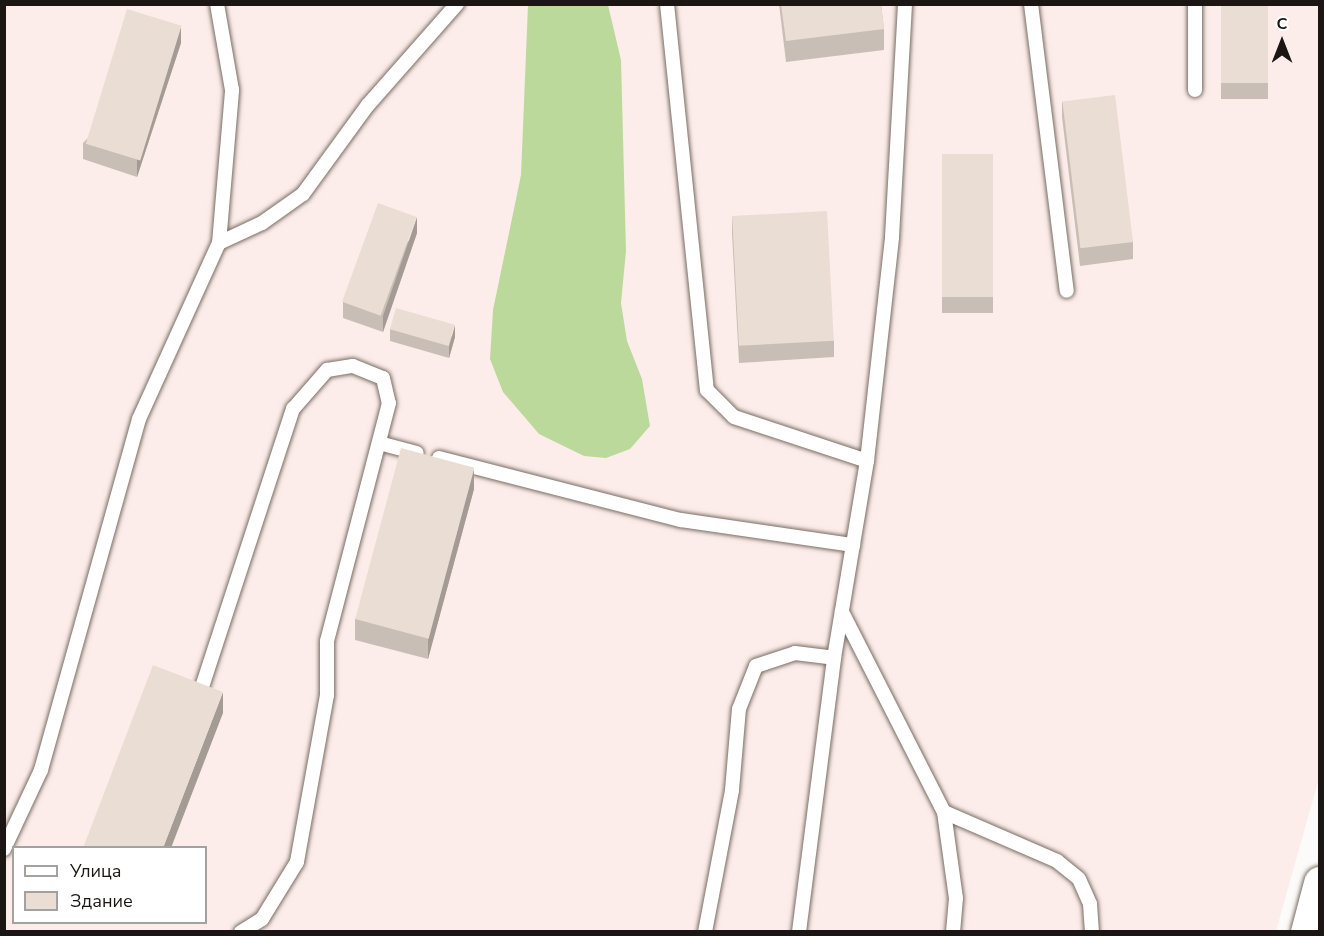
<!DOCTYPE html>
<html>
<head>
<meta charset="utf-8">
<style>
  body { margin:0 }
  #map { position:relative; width:1324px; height:936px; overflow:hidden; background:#fdfbf9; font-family:"Nunito Sans",sans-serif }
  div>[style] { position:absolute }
  .industrial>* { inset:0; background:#fdedea }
  .forest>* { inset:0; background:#bbd99b }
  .roads { filter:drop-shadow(0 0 2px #786d64) drop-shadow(0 0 2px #786d64) }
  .lane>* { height:14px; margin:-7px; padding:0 7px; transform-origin:7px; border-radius:7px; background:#fff }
  .secondary>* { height:33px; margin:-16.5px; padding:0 16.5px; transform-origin:16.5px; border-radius:16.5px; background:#fff }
  .wall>* { inset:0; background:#c9beb5; transform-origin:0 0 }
  .shaded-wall>* { inset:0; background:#a49b94 }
  .building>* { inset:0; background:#eaddd3; transform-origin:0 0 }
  span { translate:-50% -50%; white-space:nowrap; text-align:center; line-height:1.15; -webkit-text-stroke:6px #fff; paint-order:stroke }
  .frame { position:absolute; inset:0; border:6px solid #1b1613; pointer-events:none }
  .legend { position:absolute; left:12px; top:846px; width:195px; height:78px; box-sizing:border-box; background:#fff; border:2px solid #a4a2a1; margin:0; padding:8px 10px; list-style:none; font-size:18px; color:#1b1613 }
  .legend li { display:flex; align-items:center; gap:12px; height:30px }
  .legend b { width:30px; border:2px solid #a4a2a1 }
  .north { position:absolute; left:1252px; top:12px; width:60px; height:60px; -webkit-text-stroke:4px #fff; paint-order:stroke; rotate:0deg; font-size:16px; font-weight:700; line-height:24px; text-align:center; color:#1b1613 }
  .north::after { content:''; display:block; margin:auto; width:21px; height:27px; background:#1b1613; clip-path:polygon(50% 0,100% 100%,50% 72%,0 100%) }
</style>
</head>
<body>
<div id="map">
  <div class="industrial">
    <div style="clip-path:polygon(evenodd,5px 5px,1319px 5px,1320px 775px,1276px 931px,5px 932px,5px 5px,14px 848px,206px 848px,206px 922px,14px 922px,14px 848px)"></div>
  </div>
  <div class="forest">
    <div style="clip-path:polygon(528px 5px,608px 5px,621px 60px,626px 251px,621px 303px,627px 341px,642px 379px,650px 426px,630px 449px,606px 458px,584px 456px,539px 434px,503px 392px,490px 359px,493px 310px,521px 175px)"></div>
  </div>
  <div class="roads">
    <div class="lane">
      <div style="left:667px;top:4px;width:388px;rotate:84.1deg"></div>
      <div style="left:707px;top:390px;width:38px;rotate:45deg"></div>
      <div style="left:734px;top:417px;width:140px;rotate:18.3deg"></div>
      <div style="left:1031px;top:4px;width:289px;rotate:82.9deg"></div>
      <div style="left:1195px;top:4px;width:86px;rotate:90deg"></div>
      <div style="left:219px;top:243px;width:47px;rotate:-24.9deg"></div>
      <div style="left:262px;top:223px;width:50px;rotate:-35.3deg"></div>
      <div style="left:303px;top:194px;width:110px;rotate:-53.9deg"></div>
      <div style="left:368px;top:105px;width:135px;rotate:-48.6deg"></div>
      <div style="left:379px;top:443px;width:39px;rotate:15deg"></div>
      <div style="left:439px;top:458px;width:250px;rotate:14.4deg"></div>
      <div style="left:681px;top:520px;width:174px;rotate:8.3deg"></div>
      <div style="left:842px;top:612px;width:225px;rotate:63deg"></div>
      <div style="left:944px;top:812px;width:87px;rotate:82.1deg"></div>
      <div style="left:956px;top:898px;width:34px;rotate:95deg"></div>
      <div style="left:202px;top:687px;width:293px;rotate:-71.9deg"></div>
      <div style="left:293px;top:409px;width:52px;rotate:-48.9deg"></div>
      <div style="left:327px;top:370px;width:26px;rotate:-9deg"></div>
      <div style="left:353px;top:366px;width:32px;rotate:22deg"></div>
      <div style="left:383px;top:378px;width:26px;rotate:77deg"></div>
      <div style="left:389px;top:403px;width:246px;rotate:104.6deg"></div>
      <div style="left:327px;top:641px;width:54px;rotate:90deg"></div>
      <div style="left:327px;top:695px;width:170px;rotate:100.2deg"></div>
      <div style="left:297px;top:862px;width:67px;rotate:121.6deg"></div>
      <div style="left:262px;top:919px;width:25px;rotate:148deg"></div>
      <div style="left:944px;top:812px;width:123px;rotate:23.4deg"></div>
      <div style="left:1057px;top:861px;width:28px;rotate:39deg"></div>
      <div style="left:1079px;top:879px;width:27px;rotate:66deg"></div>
      <div style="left:1090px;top:904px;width:28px;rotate:86deg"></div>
      <div style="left:4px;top:849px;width:87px;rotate:-64.9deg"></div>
      <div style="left:41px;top:770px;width:364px;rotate:-74.4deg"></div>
      <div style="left:139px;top:419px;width:193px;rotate:-65.6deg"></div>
      <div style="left:219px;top:243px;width:154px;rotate:-85.1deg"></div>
      <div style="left:232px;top:90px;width:87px;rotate:-99.9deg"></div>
      <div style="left:705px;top:932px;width:145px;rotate:-79.2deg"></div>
      <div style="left:732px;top:790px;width:81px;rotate:-85.1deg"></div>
      <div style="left:739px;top:709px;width:46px;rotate:-68.4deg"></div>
      <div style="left:756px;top:666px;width:41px;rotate:-18.4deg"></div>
      <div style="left:795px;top:653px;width:39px;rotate:7deg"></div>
      <div style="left:799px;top:932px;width:276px;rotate:-82.7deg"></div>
      <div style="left:834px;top:658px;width:200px;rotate:-80.5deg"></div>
      <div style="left:867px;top:461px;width:225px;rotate:-83.6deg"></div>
      <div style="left:892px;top:237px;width:233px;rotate:-86.8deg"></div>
    </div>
    <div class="secondary">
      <div style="left:1307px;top:932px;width:51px;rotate:-75.1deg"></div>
    </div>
  </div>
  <div class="wall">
    <div style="clip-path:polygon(779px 4px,881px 4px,884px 29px,884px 50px,786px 62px)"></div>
    <div style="left:1221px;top:4px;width:47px;height:95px"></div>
    <div style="clip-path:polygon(181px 43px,137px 177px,83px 159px,83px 143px)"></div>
    <div style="clip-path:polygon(1062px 101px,1133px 242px,1133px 259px,1080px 266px,1062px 117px)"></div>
    <div style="left:942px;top:154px;width:51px;height:159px"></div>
    <div style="clip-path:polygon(732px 217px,834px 341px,834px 357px,739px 363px,732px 233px)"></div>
    <div style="clip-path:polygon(417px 233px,383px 332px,343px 318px,343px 302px)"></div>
    <div style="clip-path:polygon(390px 329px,455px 337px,449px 358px,390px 341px)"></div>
    <div style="clip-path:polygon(474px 489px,428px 659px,355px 640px,355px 619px)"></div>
  </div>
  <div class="shaded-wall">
    <div style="clip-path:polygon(181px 26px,181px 43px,137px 177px,137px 160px)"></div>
    <div style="clip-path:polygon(417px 217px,417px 233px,383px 332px,383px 316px)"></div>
    <div style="clip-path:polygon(455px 325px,455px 337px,449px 358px,449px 347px)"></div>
    <div style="clip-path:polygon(474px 468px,474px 489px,428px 659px,428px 638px)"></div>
    <div style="clip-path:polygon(223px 692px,223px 713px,171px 848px,163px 848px)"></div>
  </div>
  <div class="building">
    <div style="clip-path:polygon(781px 4px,881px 4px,884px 29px,786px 41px)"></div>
    <div style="left:1221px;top:4px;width:47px;height:79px"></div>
    <div style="left:127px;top:9px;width:57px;height:141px;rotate:17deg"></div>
    <div style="left:1115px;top:95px;width:148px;height:53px;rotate:83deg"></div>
    <div style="left:942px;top:154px;width:51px;height:143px"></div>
    <div style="left:378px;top:203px;width:41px;height:105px;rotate:20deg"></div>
    <div style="left:827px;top:211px;width:130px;height:95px;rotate:87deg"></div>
    <div style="left:396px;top:308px;width:61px;height:22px;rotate:16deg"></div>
    <div style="left:401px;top:448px;width:76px;height:177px;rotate:15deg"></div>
    <div style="clip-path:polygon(153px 665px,223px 692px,163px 848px,83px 848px)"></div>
  </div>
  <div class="frame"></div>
  <ul class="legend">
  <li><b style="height:8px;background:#fff"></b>Улица</li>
  <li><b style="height:16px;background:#eaddd3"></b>Здание</li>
  </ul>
  <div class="north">С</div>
</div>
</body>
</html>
